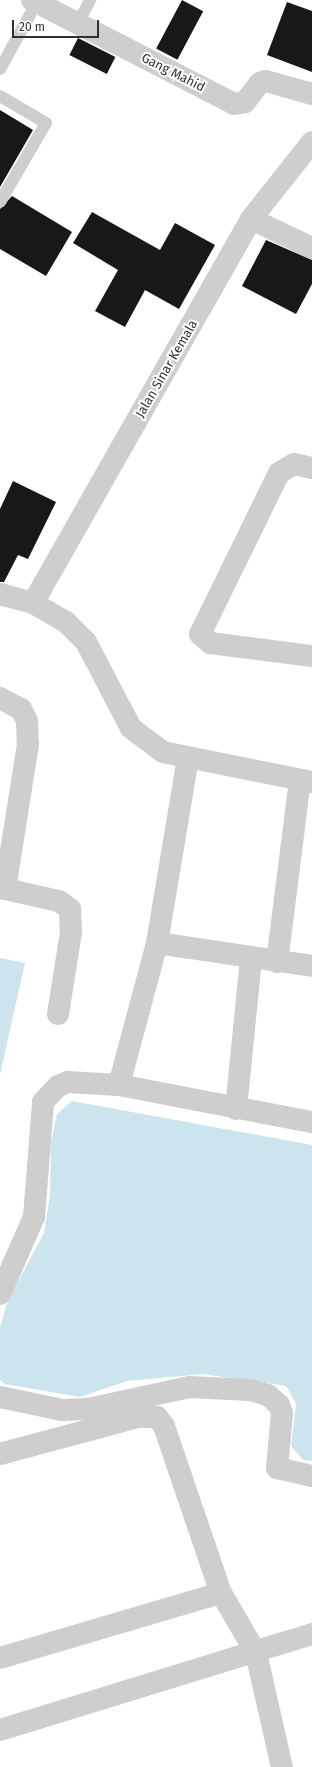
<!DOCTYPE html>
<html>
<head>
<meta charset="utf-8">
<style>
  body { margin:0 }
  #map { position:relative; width:312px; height:1767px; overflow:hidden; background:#fff; font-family:"Fira Sans",sans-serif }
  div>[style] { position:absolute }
  .water>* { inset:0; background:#cce4ed }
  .building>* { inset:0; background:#181818; transform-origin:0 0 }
  .lane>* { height:12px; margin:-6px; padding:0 6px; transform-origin:6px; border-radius:6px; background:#cecece }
  .street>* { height:22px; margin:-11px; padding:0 11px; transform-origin:11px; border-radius:11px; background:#cecece }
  span { translate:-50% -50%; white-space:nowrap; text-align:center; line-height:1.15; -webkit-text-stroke:4px #fff; paint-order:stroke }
  .street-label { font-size:13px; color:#313131 }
  .scale { position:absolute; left:12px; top:20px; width:87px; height:18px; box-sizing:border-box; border:2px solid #313131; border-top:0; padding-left:5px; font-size:12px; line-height:14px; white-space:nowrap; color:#313131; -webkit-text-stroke:3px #fff; paint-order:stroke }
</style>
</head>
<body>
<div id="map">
  <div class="water">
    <div style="clip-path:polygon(0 958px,25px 963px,0 1075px)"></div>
    <div style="clip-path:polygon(72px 1101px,312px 1145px,312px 1461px,303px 1460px,291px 1446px,296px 1403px,286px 1386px,203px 1374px,127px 1381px,80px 1397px,5px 1384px,0 1380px,0 1327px,8px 1300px,44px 1233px,50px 1195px,51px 1143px,57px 1114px)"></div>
  </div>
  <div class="building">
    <div style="left:182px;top:0;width:24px;height:55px;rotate:28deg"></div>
    <div style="clip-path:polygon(287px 2px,312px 11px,312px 72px,267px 55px)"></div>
    <div style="left:78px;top:38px;width:42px;height:19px;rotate:27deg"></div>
    <div style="clip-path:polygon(0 110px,33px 130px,0 187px)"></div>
    <div style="clip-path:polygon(12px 196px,72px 232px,46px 276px,0 249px,0 209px)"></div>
    <div style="clip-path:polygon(92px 212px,160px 250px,175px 223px,215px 245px,179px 309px,145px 290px,125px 327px,95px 311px,118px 270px,73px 243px)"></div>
    <div style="clip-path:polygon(266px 240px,312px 260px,312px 284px,296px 314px,242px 286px)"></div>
    <div style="clip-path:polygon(13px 481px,56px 502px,28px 559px,18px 555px,4px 582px,0 582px,0 509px)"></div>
  </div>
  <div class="lane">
    <div style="left:78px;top:23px;width:26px;rotate:-62deg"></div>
    <div style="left:0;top:69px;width:77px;rotate:-61.1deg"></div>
    <div style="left:0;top:96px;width:53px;rotate:30.4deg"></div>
    <div style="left:46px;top:123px;width:91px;rotate:120.2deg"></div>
  </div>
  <div class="street">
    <div style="left:32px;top:0;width:227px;rotate:27.2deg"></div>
    <div style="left:234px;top:104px;width:11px;rotate:-10deg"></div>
    <div style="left:245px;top:102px;width:24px;rotate:-52deg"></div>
    <div style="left:260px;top:83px;width:6px;rotate:-18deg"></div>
    <div style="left:266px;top:81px;width:48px;rotate:15.8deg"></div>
    <div style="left:251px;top:219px;width:68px;rotate:25.4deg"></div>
    <div style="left:312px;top:468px;width:18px;rotate:-167deg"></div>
    <div style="left:294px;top:464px;width:17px;rotate:149deg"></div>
    <div style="left:279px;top:473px;width:179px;rotate:116.1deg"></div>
    <div style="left:200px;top:634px;width:13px;rotate:42deg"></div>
    <div style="left:210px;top:643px;width:103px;rotate:7.3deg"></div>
    <div style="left:0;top:594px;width:34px;rotate:15deg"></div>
    <div style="left:33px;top:603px;width:38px;rotate:30deg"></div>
    <div style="left:66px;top:622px;width:28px;rotate:45deg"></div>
    <div style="left:86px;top:642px;width:97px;rotate:62.4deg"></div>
    <div style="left:131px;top:728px;width:40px;rotate:37deg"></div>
    <div style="left:163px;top:752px;width:152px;rotate:11.4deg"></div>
    <div style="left:33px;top:603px;width:442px;rotate:-60.4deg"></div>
    <div style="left:251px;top:219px;width:98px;rotate:-51.6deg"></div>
    <div style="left:0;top:698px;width:24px;rotate:28deg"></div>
    <div style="left:21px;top:709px;width:13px;rotate:63deg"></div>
    <div style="left:27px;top:721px;width:23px;rotate:88deg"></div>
    <div style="left:28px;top:744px;width:147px;rotate:99deg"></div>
    <div style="left:5px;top:889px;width:5px;rotate:-169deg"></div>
    <div style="left:5px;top:889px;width:55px;rotate:12.5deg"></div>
    <div style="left:59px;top:901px;width:14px;rotate:36deg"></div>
    <div style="left:70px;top:909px;width:23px;rotate:88deg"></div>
    <div style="left:71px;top:932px;width:83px;rotate:99deg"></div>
    <div style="left:157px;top:943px;width:157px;rotate:8.4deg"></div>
    <div style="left:277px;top:962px;width:182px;rotate:-82.8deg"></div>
    <div style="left:119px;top:1085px;width:147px;rotate:-75deg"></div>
    <div style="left:157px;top:943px;width:188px;rotate:-80.5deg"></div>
    <div style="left:236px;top:1109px;width:152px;rotate:-84.3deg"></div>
    <div style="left:0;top:1294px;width:84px;rotate:-66.2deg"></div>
    <div style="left:34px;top:1217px;width:115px;rotate:-85.5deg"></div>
    <div style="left:43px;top:1102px;width:22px;rotate:-47deg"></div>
    <div style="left:58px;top:1086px;width:11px;rotate:-22deg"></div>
    <div style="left:68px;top:1082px;width:51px;rotate:3.4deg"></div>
    <div style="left:119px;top:1085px;width:197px;rotate:10.9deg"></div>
    <div style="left:0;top:1397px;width:63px;rotate:11.8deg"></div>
    <div style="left:62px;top:1410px;width:26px;rotate:-2deg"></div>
    <div style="left:88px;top:1409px;width:104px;rotate:-12.2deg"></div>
    <div style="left:190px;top:1387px;width:60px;rotate:2.9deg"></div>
    <div style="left:250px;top:1390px;width:19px;rotate:16deg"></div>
    <div style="left:268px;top:1395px;width:15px;rotate:42deg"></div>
    <div style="left:279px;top:1405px;width:9px;rotate:69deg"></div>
    <div style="left:282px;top:1413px;width:55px;rotate:95.2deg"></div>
    <div style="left:277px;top:1468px;width:36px;rotate:13deg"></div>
    <div style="left:0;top:1454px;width:143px;rotate:-15deg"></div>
    <div style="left:138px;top:1417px;width:19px"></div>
    <div style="left:157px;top:1417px;width:11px;rotate:52deg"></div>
    <div style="left:164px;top:1426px;width:176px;rotate:71.2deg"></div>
    <div style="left:221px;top:1593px;width:69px;rotate:59.7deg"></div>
    <div style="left:256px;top:1653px;width:117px;rotate:77.2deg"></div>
    <div style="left:0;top:1658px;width:230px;rotate:-16.4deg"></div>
    <div style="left:0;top:1730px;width:326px;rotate:-17.1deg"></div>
  </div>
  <div class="street-label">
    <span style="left:173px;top:73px;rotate:27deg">Gang Mahid</span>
    <span style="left:167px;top:369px;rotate:-60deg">Jalan Sinar Kemala</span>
  </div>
  <div class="scale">20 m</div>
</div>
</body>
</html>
